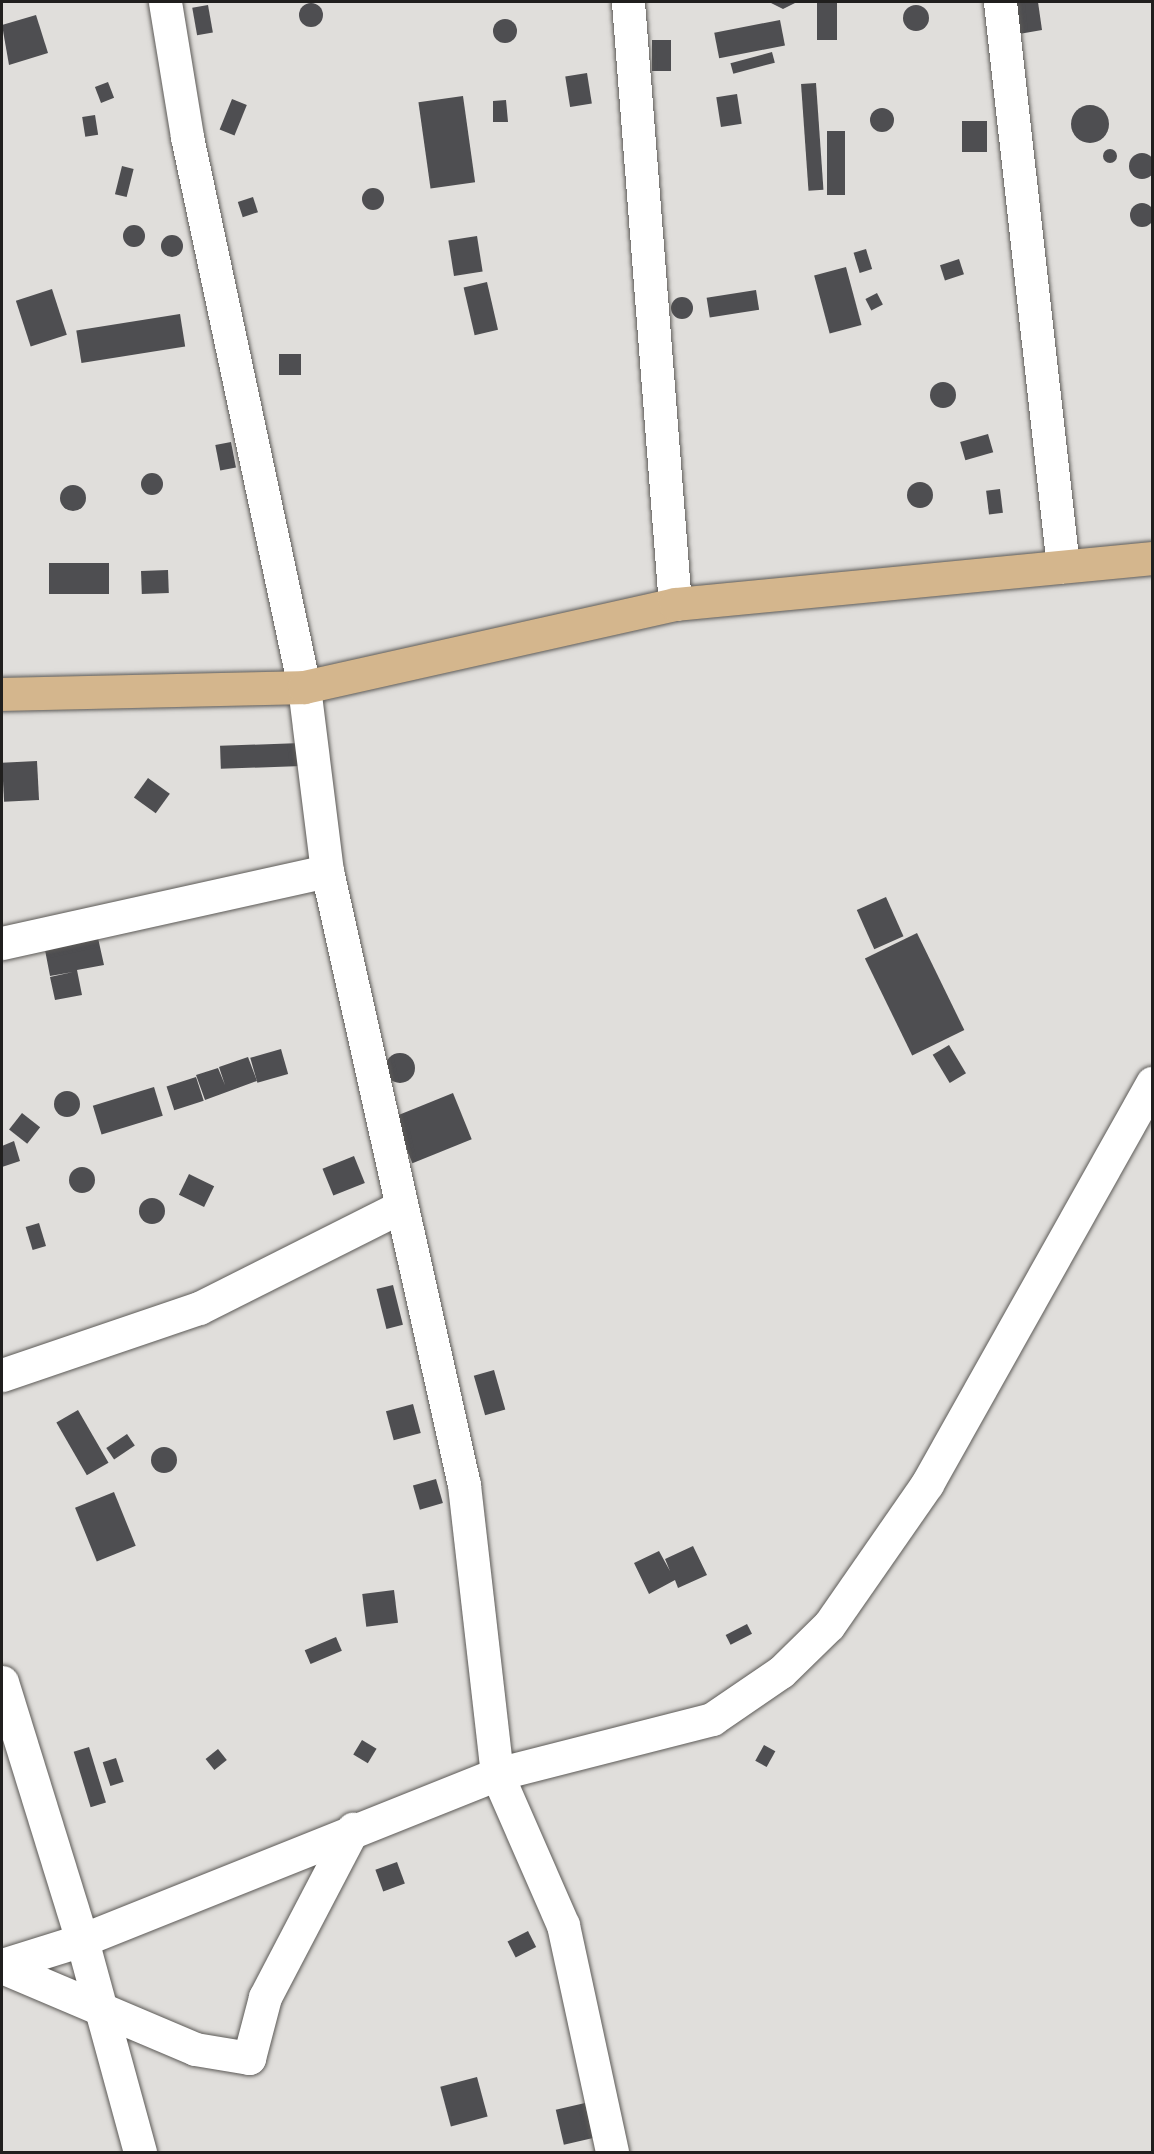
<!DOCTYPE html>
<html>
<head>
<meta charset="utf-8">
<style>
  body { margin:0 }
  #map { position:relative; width:1154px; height:2154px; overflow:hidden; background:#e0dedb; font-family:Jost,sans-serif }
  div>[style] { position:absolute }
  .building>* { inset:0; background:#4e4e51; transform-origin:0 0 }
  .round { border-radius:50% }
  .roads { filter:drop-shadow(0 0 2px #5c5a57) drop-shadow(0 0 2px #5c5a57) }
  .minor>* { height:33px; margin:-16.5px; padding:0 16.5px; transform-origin:16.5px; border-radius:16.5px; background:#fff }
  .major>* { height:33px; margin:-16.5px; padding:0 16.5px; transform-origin:16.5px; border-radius:16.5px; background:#d4b68d }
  span { translate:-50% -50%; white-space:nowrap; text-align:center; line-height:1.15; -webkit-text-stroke:6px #edebe8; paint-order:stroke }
  .frame { position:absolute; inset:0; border:3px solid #201f1e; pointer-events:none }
</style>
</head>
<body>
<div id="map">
  <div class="building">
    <div style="clip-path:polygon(769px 2px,797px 2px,783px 9px)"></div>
    <div style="left:817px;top:2px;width:20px;height:38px"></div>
    <div style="clip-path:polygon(1015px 2px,1038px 2px,1042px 30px,1019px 34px)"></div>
    <div class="round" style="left:299px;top:3px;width:24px;height:24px"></div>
    <div style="left:208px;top:5px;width:28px;height:16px;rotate:80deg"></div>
    <div class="round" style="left:903px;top:5px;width:26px;height:26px"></div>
    <div style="clip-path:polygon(36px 15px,48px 53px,9px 65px,2px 25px)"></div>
    <div class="round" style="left:493px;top:19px;width:24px;height:24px"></div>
    <div style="left:780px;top:20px;width:26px;height:67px;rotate:79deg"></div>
    <div style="left:652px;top:40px;width:19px;height:31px"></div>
    <div style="left:772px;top:52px;width:11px;height:43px;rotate:75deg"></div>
    <div style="left:587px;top:73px;width:31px;height:22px;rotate:81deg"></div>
    <div style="left:108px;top:82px;width:17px;height:14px;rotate:69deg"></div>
    <div style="left:816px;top:83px;width:107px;height:15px;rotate:86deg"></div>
    <div style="left:737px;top:94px;width:30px;height:21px;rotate:81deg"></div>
    <div style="left:463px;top:96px;width:87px;height:45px;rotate:82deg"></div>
    <div style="left:232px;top:99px;width:16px;height:33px;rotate:22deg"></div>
    <div style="clip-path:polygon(506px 100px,508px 122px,493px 122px,493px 101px)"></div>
    <div class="round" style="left:1071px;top:105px;width:38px;height:38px"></div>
    <div class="round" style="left:870px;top:108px;width:24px;height:24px"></div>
    <div style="left:95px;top:115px;width:20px;height:13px;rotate:81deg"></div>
    <div style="left:962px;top:121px;width:25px;height:31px"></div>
    <div style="left:845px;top:131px;width:64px;height:18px;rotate:90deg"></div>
    <div class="round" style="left:1103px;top:149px;width:14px;height:14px"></div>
    <div class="round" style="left:1129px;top:153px;width:26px;height:26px"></div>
    <div style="left:122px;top:166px;width:12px;height:29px;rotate:14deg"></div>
    <div class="round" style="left:362px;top:188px;width:22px;height:22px"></div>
    <div style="left:253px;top:197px;width:16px;height:16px;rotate:72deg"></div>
    <div class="round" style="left:1130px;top:203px;width:24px;height:24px"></div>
    <div class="round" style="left:123px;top:225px;width:22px;height:22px"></div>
    <div class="round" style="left:161px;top:235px;width:22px;height:22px"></div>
    <div style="left:477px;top:236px;width:36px;height:29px;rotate:81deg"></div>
    <div style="left:866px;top:249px;width:21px;height:13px;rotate:73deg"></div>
    <div style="left:959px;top:259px;width:16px;height:20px;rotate:72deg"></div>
    <div style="left:846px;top:267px;width:60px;height:33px;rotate:75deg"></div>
    <div style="left:487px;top:282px;width:49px;height:24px;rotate:77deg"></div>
    <div style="left:52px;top:289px;width:48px;height:38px;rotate:72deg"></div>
    <div style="left:756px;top:290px;width:20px;height:50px;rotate:81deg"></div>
    <div style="left:877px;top:293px;width:13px;height:13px;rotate:63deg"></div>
    <div class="round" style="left:671px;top:297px;width:22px;height:22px"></div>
    <div style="left:180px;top:314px;width:33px;height:105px;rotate:81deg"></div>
    <div style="left:279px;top:354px;width:22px;height:21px"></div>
    <div class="round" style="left:930px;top:382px;width:26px;height:26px"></div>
    <div style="left:988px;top:434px;width:19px;height:29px;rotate:74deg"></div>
    <div style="left:231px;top:442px;width:26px;height:16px;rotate:79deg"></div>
    <div class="round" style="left:141px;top:473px;width:22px;height:22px"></div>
    <div class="round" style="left:907px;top:482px;width:26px;height:26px"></div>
    <div class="round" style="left:60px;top:485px;width:26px;height:26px"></div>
    <div style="left:1000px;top:489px;width:24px;height:14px;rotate:83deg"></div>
    <div style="left:49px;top:563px;width:60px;height:31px"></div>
    <div style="left:168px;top:570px;width:23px;height:27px;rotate:88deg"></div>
    <div style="left:301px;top:743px;width:23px;height:81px;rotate:88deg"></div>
    <div style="left:37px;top:761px;width:39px;height:35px;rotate:87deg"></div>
    <div style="left:148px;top:778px;width:27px;height:24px;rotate:36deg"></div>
    <div style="left:886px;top:897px;width:43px;height:32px;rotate:66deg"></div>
    <div style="left:917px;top:933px;width:108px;height:58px;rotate:64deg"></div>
    <div style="clip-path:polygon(98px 938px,104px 965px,77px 970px,82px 995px,55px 1000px,50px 977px,73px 972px,50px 976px,45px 950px)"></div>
    <div style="left:949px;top:1045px;width:33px;height:19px;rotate:59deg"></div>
    <div style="left:281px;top:1049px;width:26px;height:32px;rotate:74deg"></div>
    <div class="round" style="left:385px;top:1053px;width:30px;height:30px"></div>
    <div style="clip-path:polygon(248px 1057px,257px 1081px,205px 1100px,196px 1075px,218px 1068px,225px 1085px,219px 1067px)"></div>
    <div style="left:196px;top:1077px;width:25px;height:31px;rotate:72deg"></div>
    <div style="left:154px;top:1087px;width:30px;height:64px;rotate:73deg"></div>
    <div class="round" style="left:54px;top:1091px;width:26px;height:26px"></div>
    <div style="left:453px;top:1093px;width:50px;height:64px;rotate:68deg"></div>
    <div style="left:22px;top:1113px;width:23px;height:21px;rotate:38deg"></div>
    <div style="clip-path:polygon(14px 1141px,20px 1161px,2px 1167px,2px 1146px)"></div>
    <div style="left:354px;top:1156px;width:29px;height:34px;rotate:68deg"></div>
    <div class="round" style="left:69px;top:1167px;width:26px;height:26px"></div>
    <div style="left:189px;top:1174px;width:28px;height:23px;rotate:26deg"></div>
    <div class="round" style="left:139px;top:1198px;width:26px;height:26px"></div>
    <div style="left:39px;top:1223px;width:24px;height:14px;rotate:73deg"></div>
    <div style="left:393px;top:1285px;width:41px;height:17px;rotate:76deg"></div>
    <div style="left:494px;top:1370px;width:41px;height:21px;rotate:74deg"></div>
    <div style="left:413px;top:1404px;width:30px;height:28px;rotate:75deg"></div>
    <div style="left:78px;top:1410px;width:61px;height:25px;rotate:60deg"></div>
    <div style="left:127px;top:1434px;width:14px;height:25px;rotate:56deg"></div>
    <div class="round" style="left:151px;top:1447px;width:26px;height:26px"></div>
    <div style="left:436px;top:1479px;width:25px;height:24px;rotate:74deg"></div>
    <div style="left:114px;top:1492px;width:58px;height:42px;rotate:68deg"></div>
    <div style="clip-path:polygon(693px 1546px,707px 1575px,678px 1588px,675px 1580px,649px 1594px,634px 1563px,659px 1551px,670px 1571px,665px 1559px)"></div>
    <div style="left:394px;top:1590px;width:33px;height:32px;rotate:83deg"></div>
    <div style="left:747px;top:1624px;width:11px;height:24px;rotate:63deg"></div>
    <div style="left:336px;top:1637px;width:15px;height:34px;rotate:67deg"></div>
    <div style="left:362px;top:1740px;width:17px;height:17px;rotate:31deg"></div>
    <div style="left:764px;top:1745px;width:13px;height:18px;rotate:29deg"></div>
    <div style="left:89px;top:1747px;width:58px;height:16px;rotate:73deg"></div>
    <div style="left:218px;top:1749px;width:14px;height:16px;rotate:51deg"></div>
    <div style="left:116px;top:1758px;width:25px;height:14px;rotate:72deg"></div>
    <div style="left:397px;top:1862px;width:23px;height:23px;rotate:70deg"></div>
    <div style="left:528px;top:1931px;width:18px;height:23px;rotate:63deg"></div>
    <div style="left:477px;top:2077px;width:41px;height:38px;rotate:75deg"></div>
    <div style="left:585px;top:2103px;width:36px;height:30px;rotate:77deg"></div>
  </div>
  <div class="roads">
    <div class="minor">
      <div style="left:165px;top:2px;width:137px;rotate:80.7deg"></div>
      <div style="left:187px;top:137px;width:562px;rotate:77.99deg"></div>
      <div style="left:304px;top:687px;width:185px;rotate:82.9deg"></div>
      <div style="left:327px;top:871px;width:629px;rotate:77.42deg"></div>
      <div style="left:464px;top:1485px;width:291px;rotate:83.5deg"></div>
      <div style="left:497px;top:1774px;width:165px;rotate:66.4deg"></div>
      <div style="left:563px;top:1925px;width:232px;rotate:77.8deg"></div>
      <div style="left:628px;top:2px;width:604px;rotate:85.54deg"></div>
      <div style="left:1000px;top:2px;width:568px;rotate:83.63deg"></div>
      <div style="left:2px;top:943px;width:333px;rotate:-12.5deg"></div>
      <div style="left:2px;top:1375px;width:208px;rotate:-18.8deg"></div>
      <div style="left:199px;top:1308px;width:223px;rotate:-26.7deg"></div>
      <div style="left:2px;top:1682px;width:270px;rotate:72.8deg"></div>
      <div style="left:82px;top:1940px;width:220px;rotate:74.7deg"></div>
      <div style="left:2px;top:1965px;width:84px;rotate:-17.4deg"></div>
      <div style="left:82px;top:1940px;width:447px;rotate:-21.8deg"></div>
      <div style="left:497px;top:1774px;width:222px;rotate:-14.3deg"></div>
      <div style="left:712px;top:1719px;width:83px;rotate:-34.3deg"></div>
      <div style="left:781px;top:1672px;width:67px;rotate:-44.4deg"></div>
      <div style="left:829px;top:1625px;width:172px;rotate:-55.2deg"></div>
      <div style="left:927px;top:1484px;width:460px;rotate:-60.7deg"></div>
      <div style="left:2px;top:1967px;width:210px;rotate:23deg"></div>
      <div style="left:195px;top:2049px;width:55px;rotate:9.5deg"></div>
      <div style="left:249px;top:2058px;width:63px;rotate:-75.3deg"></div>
      <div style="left:265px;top:1997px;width:190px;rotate:-62.4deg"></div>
    </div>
    <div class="major">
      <div style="left:2px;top:694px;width:302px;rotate:-1.3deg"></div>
      <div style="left:304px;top:687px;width:380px;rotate:-12.6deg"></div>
      <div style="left:675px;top:604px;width:479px;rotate:-5.5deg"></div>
    </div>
  </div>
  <div class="frame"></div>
</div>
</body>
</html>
